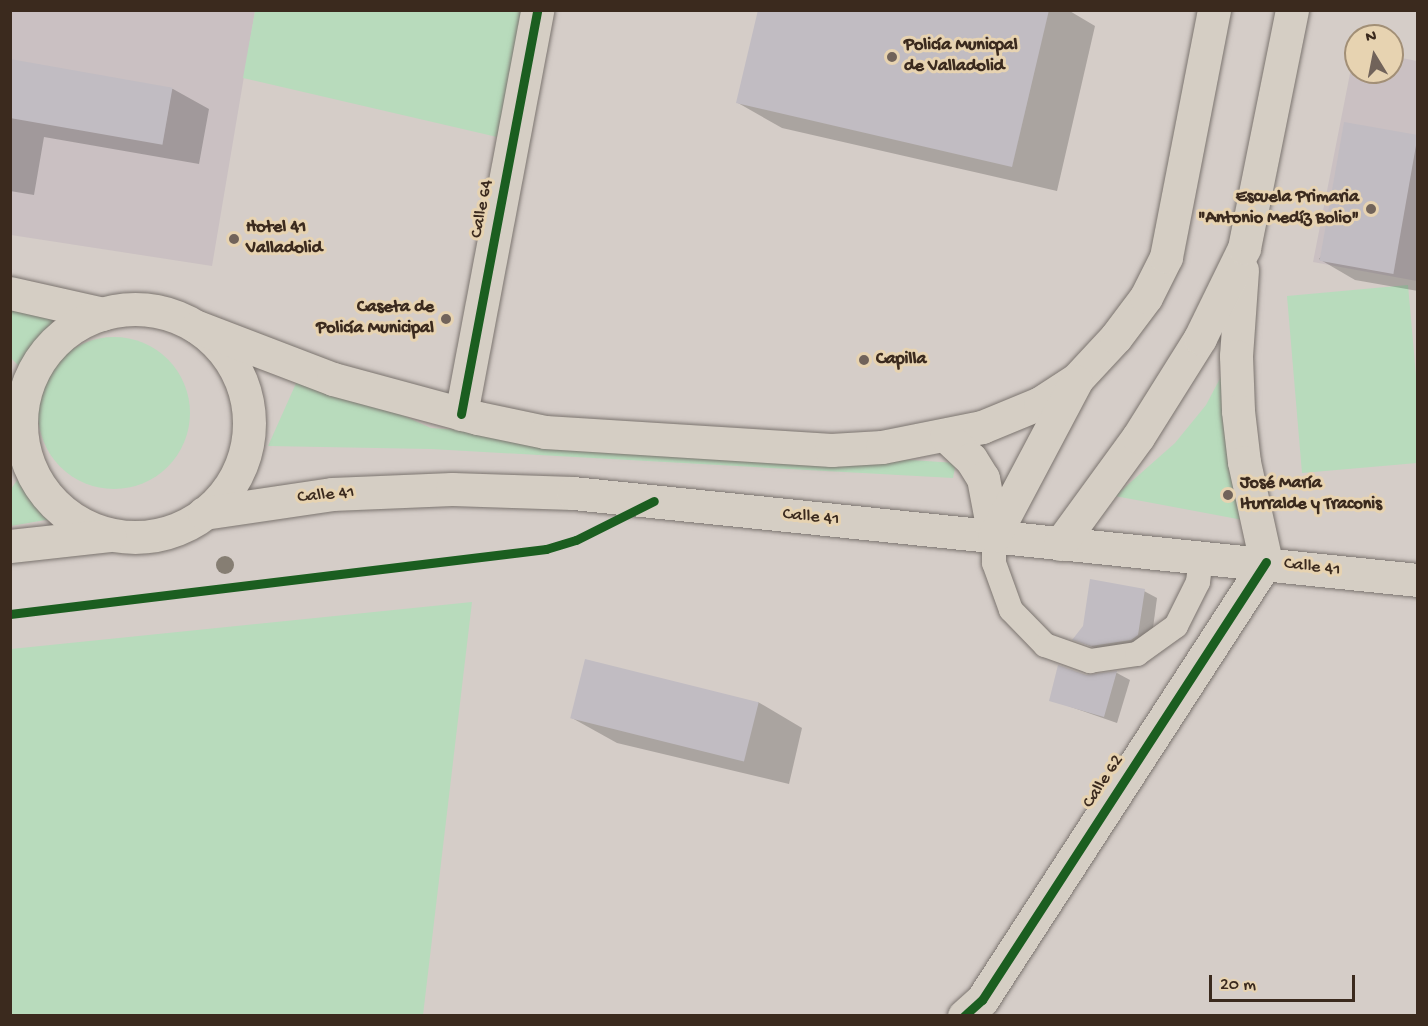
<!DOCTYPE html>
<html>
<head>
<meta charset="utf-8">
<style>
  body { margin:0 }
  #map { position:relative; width:1428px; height:1026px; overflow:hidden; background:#d5cdc8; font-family:"Gochi Hand",sans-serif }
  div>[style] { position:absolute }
  .built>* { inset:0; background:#cac0c2 }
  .green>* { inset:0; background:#b8dbbc }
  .round { border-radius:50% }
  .shadow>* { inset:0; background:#0003 }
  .building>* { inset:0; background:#c1bcc2; transform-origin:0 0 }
  .roads { filter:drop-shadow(0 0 2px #7b746f) drop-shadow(0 0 2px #7b746f) }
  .lane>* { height:24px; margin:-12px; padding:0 12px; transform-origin:12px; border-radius:12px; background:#d5cec4 }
  .street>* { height:33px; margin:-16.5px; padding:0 16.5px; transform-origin:16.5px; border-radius:16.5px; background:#d5cec4 }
  .secondary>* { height:33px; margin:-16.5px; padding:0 16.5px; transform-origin:16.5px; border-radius:16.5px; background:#d5cec4 }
  .secondary>.ring { margin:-16.5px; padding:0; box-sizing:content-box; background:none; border:33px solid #d5cec4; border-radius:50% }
  .cycleway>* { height:9px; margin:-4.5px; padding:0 4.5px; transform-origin:4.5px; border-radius:4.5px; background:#1b5e20 }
  .trees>* { width:18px; height:18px; margin:-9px; border-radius:50%; background:#867e73 }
  .dots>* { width:16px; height:16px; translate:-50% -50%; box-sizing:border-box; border:3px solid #e7d3b1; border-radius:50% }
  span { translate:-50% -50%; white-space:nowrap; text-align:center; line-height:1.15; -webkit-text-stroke:6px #e7d3b1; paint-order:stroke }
  .poi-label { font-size:18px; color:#3b2a1e; font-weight:700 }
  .left { translate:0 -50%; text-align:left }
  .right { translate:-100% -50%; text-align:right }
  .street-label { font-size:18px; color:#3b2a1e }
  .frame { position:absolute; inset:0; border:12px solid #3b2a1e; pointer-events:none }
  .north { position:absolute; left:1344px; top:24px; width:60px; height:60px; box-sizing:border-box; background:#e7d3b1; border:2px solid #a28f76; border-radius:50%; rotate:350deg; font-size:16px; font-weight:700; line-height:24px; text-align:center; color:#3b2a1e }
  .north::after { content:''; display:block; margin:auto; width:21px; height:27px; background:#71635a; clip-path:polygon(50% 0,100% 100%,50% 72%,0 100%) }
  .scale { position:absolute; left:1209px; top:975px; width:146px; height:27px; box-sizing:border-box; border:3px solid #3b2a1e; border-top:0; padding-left:8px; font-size:18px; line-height:21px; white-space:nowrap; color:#3b2a1e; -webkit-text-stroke:4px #e7d3b1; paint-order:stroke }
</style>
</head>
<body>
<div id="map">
  <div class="built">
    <div style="clip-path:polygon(10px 11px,255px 11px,212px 266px,11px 235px)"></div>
    <div style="clip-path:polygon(1355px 48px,1356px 72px,1392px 72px,1392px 56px,1417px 61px,1417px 281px,1313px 262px)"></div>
  </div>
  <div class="green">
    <div style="clip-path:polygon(255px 11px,550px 11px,527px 144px,243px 78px)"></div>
    <div style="clip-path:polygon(1408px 285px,1417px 387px,1417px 463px,1302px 473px,1287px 296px)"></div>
    <div style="clip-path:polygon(10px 295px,63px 307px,21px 368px,11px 358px)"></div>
    <div class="round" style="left:38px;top:337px;width:152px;height:152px"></div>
    <div style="clip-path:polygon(1225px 369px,1243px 520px,1115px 496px,1175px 443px,1206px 405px)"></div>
    <div style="clip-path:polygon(302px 370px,431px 428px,956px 463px,953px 478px,431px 449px,268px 446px)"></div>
    <div style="clip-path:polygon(23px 472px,57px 518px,11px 526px,11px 489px)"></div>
    <div style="clip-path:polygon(472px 602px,423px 1015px,11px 1015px,11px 649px)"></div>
  </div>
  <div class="shadow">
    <div style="clip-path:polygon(759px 10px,1068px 10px,1095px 26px,1057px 191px,782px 128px,738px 103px)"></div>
    <div style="clip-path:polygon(10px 61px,173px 89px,209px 109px,199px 164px,44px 137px,34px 195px,10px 191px)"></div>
    <div style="clip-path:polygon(1418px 137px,1418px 291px,1355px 280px,1319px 259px)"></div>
    <div style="clip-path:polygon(1144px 591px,1157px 598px,1151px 643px,1106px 653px,1074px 639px)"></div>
    <div style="clip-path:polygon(1117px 673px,1130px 680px,1117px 723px,1051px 700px,1086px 676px)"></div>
    <div style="clip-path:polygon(758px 702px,802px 728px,789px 784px,617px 743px,572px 718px)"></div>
  </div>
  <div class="building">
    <div style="clip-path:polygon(758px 10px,1049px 10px,1012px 167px,736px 103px)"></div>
    <div style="left:10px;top:59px;width:165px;height:58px;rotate:10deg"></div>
    <div style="left:1344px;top:122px;width:75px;height:141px;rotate:10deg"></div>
    <div style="clip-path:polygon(1090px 579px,1145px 589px,1138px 635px,1131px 640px,1091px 646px,1072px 640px,1083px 626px)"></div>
    <div style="left:585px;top:659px;width:179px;height:61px;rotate:14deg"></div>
    <div style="clip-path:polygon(1058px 665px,1086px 675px,1117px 671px,1104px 717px,1049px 701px)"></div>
  </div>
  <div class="roads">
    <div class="lane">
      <div style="left:994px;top:536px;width:27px;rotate:90deg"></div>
      <div style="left:994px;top:563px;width:50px;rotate:70.1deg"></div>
      <div style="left:1011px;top:610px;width:49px;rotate:45.8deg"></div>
      <div style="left:1045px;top:645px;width:48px;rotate:19.6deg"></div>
      <div style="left:1090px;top:661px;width:48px;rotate:-8.5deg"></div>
      <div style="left:1137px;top:654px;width:48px;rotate:-35.7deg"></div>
      <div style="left:1176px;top:626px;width:49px;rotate:-63.4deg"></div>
      <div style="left:1198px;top:582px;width:26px;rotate:-83deg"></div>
    </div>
    <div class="street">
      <div style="left:461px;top:414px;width:411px;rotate:-79.3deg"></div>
      <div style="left:964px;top:1016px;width:24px;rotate:-42deg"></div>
      <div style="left:982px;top:1000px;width:522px;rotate:-57.04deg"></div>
    </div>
    <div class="secondary">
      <div style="left:1242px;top:270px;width:86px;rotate:94deg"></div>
      <div style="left:1236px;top:356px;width:55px;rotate:87.9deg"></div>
      <div style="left:1238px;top:411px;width:51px;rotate:83.3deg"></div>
      <div style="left:1244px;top:462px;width:102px;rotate:77.6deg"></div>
      <div style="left:10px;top:293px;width:95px;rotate:12.7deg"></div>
      <div class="ring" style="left:21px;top:309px;width:195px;height:195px"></div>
      <div style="left:197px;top:327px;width:146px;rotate:20.9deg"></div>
      <div style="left:333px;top:379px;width:150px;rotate:15.1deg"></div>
      <div style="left:478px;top:418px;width:68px;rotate:11.8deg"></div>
      <div style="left:545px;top:432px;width:287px;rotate:3.6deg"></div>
      <div style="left:831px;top:450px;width:51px;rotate:-3.4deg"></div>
      <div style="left:882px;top:447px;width:102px;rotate:-11.3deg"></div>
      <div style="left:982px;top:427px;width:63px;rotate:-22.5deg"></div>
      <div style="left:1040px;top:403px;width:44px;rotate:-33deg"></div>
      <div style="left:1077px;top:379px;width:57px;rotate:-47.1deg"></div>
      <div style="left:1116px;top:337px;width:50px;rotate:-53.1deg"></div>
      <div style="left:1146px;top:297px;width:45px;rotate:-63.4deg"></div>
      <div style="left:1166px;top:257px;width:252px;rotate:-79deg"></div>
      <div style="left:946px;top:436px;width:34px;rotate:43deg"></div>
      <div style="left:971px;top:459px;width:22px;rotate:58deg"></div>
      <div style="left:983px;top:478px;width:59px;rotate:79.3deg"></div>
      <div style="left:204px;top:513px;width:129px;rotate:-8.4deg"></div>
      <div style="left:332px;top:494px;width:120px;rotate:-2.4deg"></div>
      <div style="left:452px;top:489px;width:121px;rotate:1.9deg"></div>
      <div style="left:573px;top:493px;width:849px;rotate:5.88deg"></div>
      <div style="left:994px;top:536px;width:175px;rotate:-62.1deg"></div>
      <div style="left:1060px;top:544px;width:132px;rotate:-53.9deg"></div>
      <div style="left:1138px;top:437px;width:117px;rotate:-57.9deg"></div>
      <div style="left:1200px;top:338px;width:100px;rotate:-63.9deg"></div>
      <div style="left:1244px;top:248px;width:243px;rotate:-78.6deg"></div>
      <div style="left:10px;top:546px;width:100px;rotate:-6.3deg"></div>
    </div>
  </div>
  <div class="cycleway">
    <div style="left:461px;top:414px;width:411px;rotate:-79.3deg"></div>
    <div style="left:10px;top:614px;width:540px;rotate:-6.91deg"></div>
    <div style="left:546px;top:549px;width:31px;rotate:-17deg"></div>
    <div style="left:576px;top:540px;width:87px;rotate:-26.6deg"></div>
    <div style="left:964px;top:1016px;width:24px;rotate:-42deg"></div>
    <div style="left:982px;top:1000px;width:522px;rotate:-57.04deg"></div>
  </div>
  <div class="trees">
    <div style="left:225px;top:565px"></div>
  </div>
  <div class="dots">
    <div style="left:892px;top:57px;background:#71635a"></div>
    <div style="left:1371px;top:209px;background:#71635a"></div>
    <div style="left:234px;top:239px;background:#71635a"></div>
    <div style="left:446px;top:319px;background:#71635a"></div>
    <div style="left:864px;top:360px;background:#71635a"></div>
    <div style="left:1228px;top:495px;background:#71635a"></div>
  </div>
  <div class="poi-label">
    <span class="left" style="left:904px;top:57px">Policía Municpal<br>de Valladolid</span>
    <span class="right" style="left:1359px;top:209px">Escuela Primaria<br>"Antonio Medíz Bolio"</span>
    <span class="left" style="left:246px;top:239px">Hotel 41<br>Valladolid</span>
    <span class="right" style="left:434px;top:319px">Caseta de<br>Policía Municipal</span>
    <span class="left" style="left:876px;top:360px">Capilla</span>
    <span class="left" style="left:1240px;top:495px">José María<br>Iturralde y Traconis</span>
  </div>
  <div class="street-label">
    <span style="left:483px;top:209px;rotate:-79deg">Calle 64</span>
    <span style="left:326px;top:496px;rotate:-5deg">Calle 41</span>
    <span style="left:811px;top:518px;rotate:6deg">Calle 41</span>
    <span style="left:1312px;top:568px;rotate:7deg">Calle 41</span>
    <span style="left:1104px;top:782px;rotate:-57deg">Calle 62</span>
  </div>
  <div class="frame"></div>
  <div class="north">N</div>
  <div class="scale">20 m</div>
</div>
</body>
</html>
